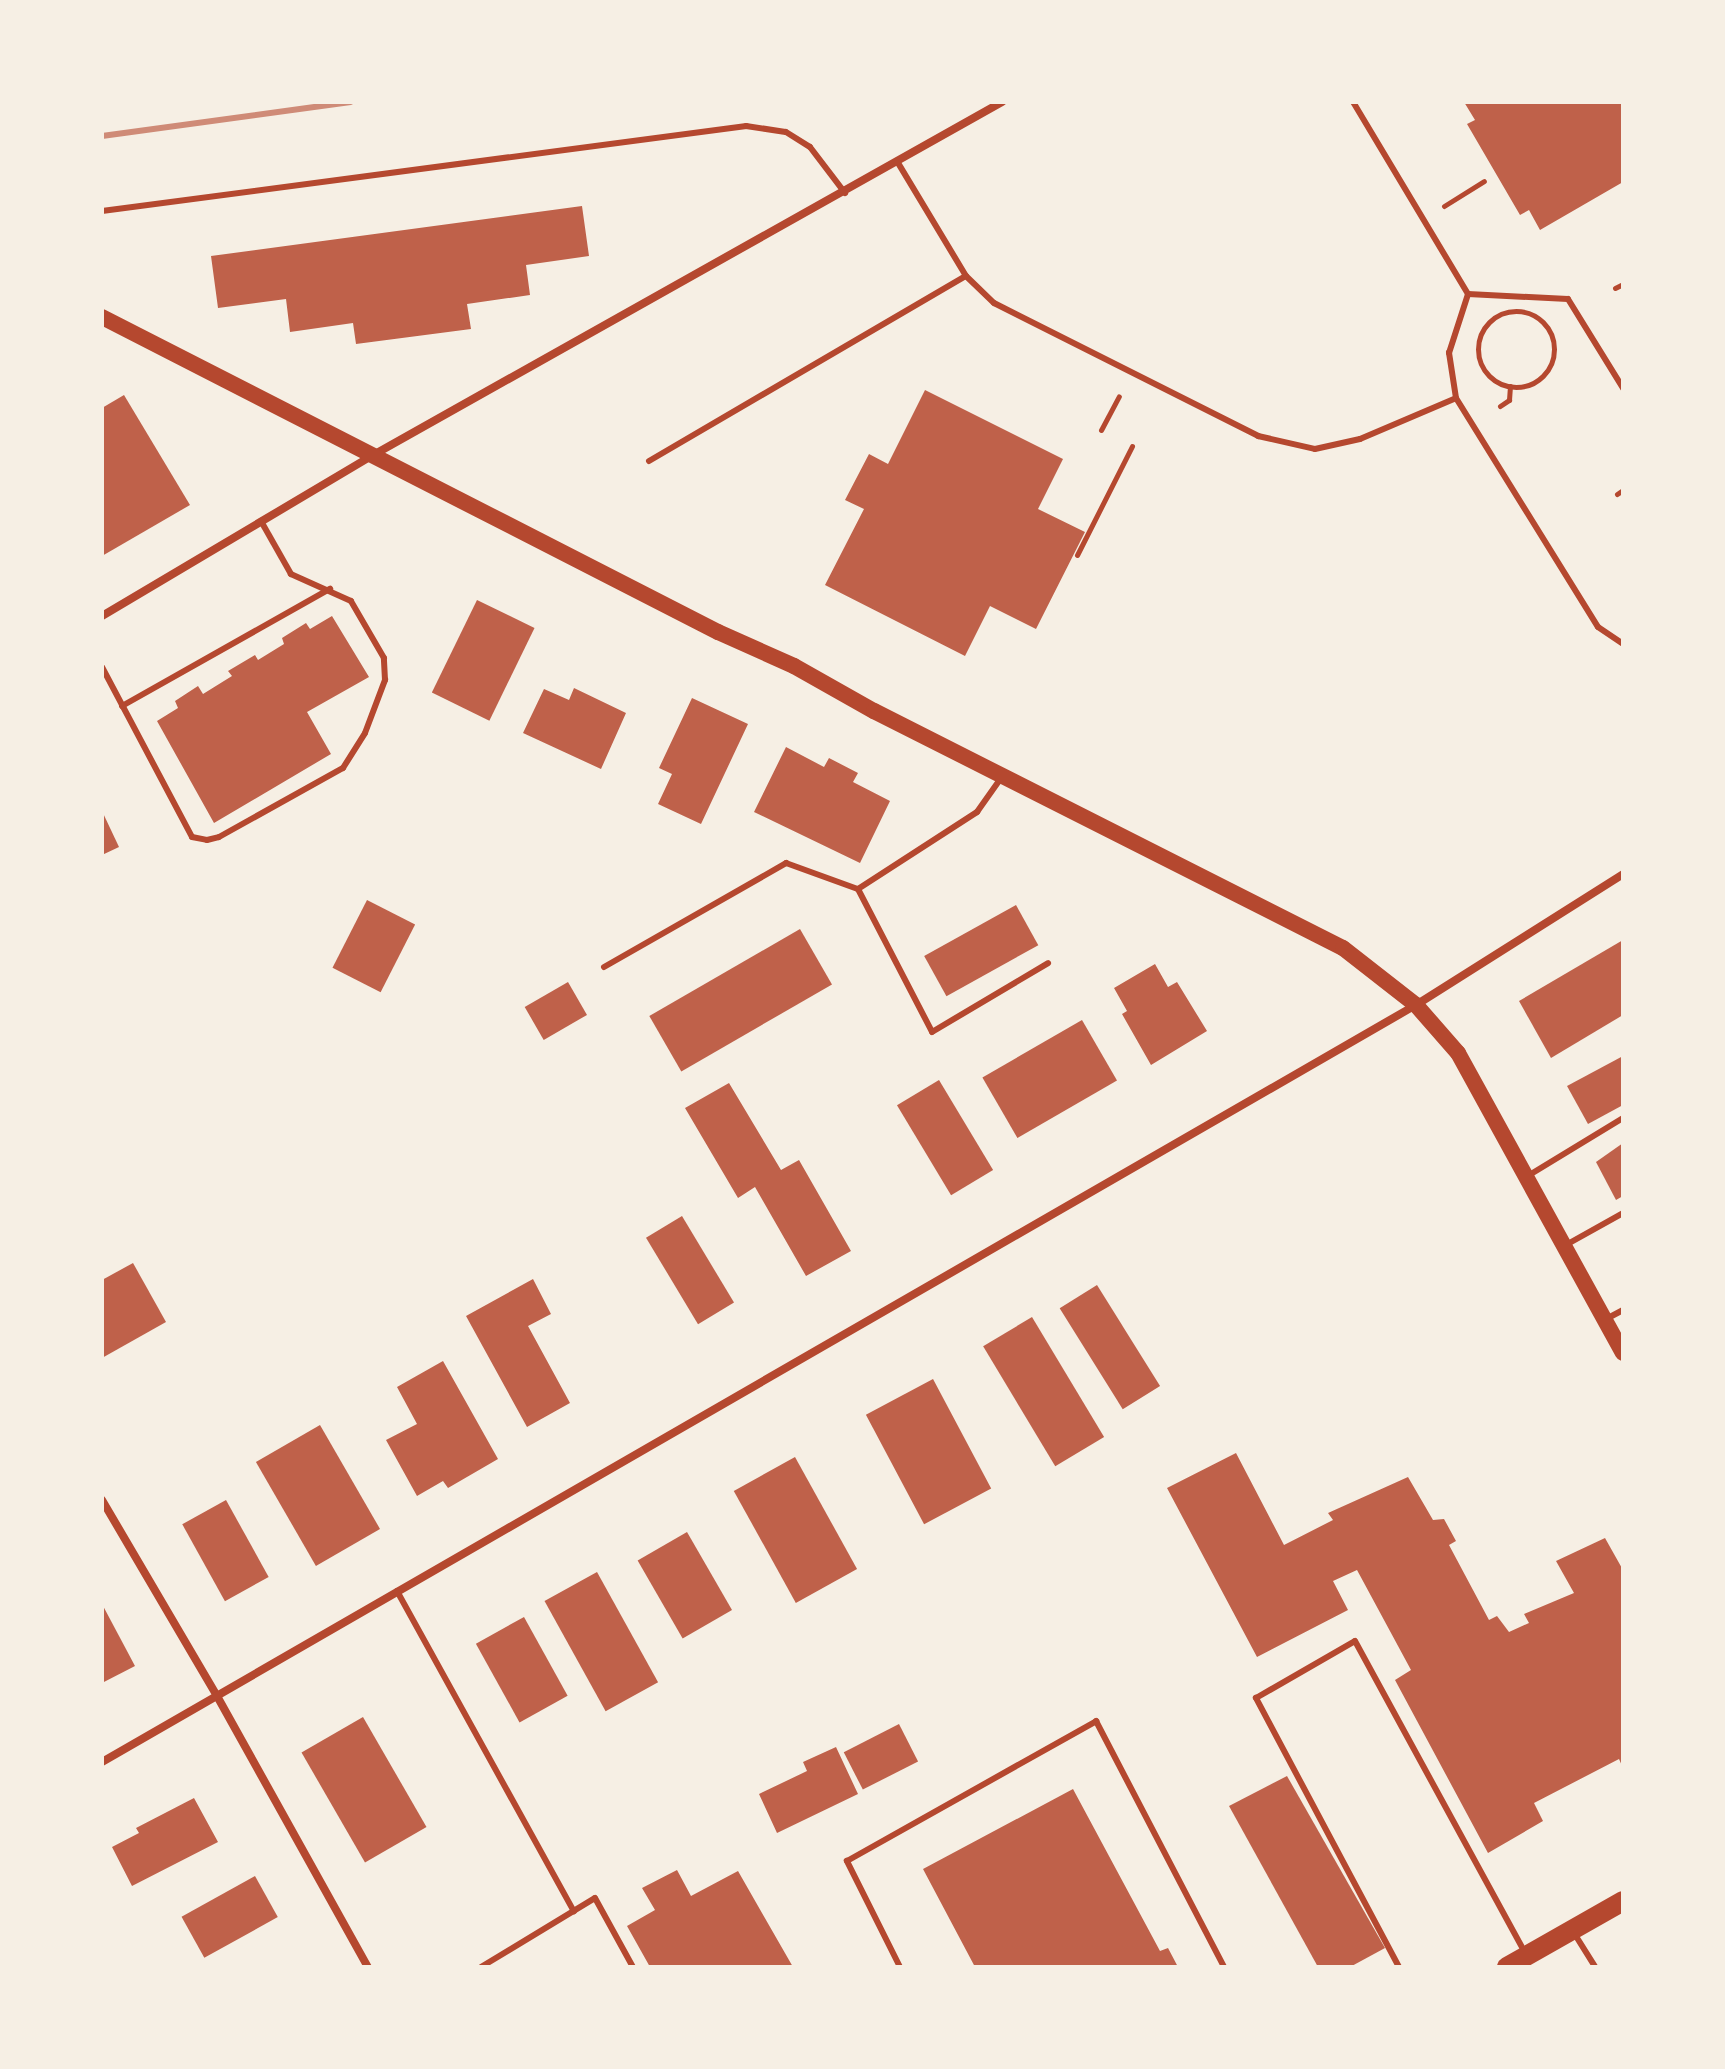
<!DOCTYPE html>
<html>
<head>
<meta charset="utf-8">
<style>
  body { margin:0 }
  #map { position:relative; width:1725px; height:2069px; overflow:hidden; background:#f6efe4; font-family:"Work Sans",sans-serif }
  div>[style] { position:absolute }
  .building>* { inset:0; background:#bf614a; transform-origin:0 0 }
  .path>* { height:5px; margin:-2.5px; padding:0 2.5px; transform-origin:2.5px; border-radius:2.5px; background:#b5482f }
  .path>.ring { margin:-2.5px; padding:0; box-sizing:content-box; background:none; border:5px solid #b5482f; border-radius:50% }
  .service>* { height:6px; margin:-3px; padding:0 3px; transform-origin:3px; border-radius:3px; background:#b5482f }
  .minor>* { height:8px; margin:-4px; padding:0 4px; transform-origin:4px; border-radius:4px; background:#b5482f }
  .secondary>* { height:16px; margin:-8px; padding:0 8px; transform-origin:8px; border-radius:8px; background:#b5482f }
  .primary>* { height:20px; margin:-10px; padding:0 10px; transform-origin:10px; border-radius:10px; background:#b5482f }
  .rail>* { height:6px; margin:-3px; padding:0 3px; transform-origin:3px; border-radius:3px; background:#cf8b77 }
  span { translate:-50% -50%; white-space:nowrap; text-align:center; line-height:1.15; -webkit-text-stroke:7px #f6efe4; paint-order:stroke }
  .frame { position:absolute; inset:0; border:104px solid #f6efe4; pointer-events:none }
</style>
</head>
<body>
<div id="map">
  <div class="building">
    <div style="clip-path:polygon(1464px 102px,1623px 102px,1623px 182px,1540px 230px,1529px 210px,1520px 215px,1467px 124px,1475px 120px)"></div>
    <div style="clip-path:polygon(582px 206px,589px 256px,526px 265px,530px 295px,467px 304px,471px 329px,356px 344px,353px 323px,290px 332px,286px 299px,218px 308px,211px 256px)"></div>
    <div style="clip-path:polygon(925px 390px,1063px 459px,1038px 509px,1085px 532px,1036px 629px,990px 606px,965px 656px,825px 585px,864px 509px,845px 500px,869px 454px,888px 464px)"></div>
    <div style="clip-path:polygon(124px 395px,190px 505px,102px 556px,102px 408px)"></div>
    <div style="left:477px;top:600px;width:64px;height:103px;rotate:26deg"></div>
    <div style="clip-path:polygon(332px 616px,369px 677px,307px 712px,331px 754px,214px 823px,157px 721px,178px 708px,175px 701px,198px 686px,203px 694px,232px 676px,228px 671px,255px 655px,258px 660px,284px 644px,282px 638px,306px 623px,310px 629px)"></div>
    <div style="clip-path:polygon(574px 688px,626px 713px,601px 769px,523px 733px,544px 689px,569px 700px)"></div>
    <div style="clip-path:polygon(692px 698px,748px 724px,701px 824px,658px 804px,672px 774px,659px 768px)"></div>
    <div style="clip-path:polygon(786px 747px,824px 767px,829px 758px,858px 773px,853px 782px,890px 801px,860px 863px,754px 812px)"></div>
    <div style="clip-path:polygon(102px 811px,119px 847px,102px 855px)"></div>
    <div style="left:367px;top:900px;width:54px;height:76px;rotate:27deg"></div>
    <div style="left:1016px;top:905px;width:46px;height:105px;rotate:61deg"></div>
    <div style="left:800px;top:929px;width:64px;height:174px;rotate:60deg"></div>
    <div style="clip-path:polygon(1623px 940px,1623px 1015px,1551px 1058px,1519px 1001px)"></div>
    <div style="clip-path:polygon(1155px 964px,1168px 987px,1177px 982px,1207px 1031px,1151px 1065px,1122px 1014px,1127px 1011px,1114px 988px)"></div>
    <div style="left:568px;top:982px;width:38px;height:50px;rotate:60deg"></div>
    <div style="left:1082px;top:1020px;width:70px;height:115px;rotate:60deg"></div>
    <div style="clip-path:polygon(1623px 1056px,1623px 1105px,1588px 1124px,1567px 1086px)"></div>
    <div style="left:939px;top:1080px;width:105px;height:49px;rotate:59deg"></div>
    <div style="clip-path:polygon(729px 1083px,781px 1170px,799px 1160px,851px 1251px,806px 1276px,755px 1187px,738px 1198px,685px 1108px)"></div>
    <div style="clip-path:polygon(1623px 1143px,1623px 1196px,1616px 1200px,1596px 1162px)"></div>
    <div style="left:682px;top:1216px;width:101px;height:42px;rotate:59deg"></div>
    <div style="clip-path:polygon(133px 1263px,166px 1322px,102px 1358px,102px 1280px)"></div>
    <div style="clip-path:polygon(533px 1279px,551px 1314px,528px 1326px,570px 1403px,527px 1427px,466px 1316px)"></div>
    <div style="left:1097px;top:1285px;width:119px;height:44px;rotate:58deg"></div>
    <div style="left:1032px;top:1317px;width:140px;height:57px;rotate:59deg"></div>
    <div style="clip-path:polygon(443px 1361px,498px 1459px,448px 1488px,443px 1481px,417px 1496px,386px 1440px,417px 1424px,397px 1387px)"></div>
    <div style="left:933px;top:1379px;width:124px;height:76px;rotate:62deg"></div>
    <div style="left:320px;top:1425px;width:120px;height:74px;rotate:60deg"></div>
    <div style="clip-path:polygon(1236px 1453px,1284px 1545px,1333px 1520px,1328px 1513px,1408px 1477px,1433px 1520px,1444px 1519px,1456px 1541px,1449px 1545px,1489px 1620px,1497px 1616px,1509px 1632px,1529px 1623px,1524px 1614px,1574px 1593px,1556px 1561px,1605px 1538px,1623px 1570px,1623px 1768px,1619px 1759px,1534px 1803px,1543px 1821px,1488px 1853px,1395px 1680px,1411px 1670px,1357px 1570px,1333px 1581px,1348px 1610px,1257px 1657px,1167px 1488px)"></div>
    <div style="left:795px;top:1457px;width:128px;height:70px;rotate:61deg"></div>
    <div style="left:226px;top:1500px;width:88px;height:50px;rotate:61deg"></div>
    <div style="left:687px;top:1532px;width:90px;height:57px;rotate:60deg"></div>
    <div style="left:597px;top:1572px;width:126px;height:60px;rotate:61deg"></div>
    <div style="clip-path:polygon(102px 1604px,135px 1666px,102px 1683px)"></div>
    <div style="left:524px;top:1617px;width:90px;height:55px;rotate:61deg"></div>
    <div style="left:363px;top:1717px;width:127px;height:71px;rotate:60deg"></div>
    <div style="left:899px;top:1724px;width:42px;height:62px;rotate:63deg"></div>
    <div style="clip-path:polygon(836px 1747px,858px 1794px,777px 1833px,759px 1794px,807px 1771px,803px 1762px)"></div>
    <div style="clip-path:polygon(1287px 1776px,1385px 1948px,1350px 1967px,1318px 1967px,1229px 1806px)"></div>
    <div style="clip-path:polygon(1073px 1789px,1160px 1951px,1168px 1948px,1178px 1967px,975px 1967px,923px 1869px)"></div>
    <div style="clip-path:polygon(194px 1798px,218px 1842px,132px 1886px,112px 1847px,139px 1833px,136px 1828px)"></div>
    <div style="clip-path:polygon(677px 1870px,691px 1896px,738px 1871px,793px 1967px,650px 1967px,627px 1926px,655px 1910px,642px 1888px)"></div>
    <div style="left:255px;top:1876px;width:47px;height:84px;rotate:61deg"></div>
  </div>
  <div class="path">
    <div style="left:1444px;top:206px;width:47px;rotate:-32deg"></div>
    <div style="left:1615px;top:288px;width:9px;rotate:-27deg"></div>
    <div class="ring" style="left:1478px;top:311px;width:71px;height:71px"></div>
    <div style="left:1500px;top:406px;width:11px;rotate:-34deg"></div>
    <div style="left:1509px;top:400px;width:14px;rotate:-86deg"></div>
    <div style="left:1101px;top:430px;width:38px;rotate:-62deg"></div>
    <div style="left:1617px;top:494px;width:7px;rotate:-34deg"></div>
    <div style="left:1077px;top:555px;width:122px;rotate:-63.2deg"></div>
  </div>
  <div class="service">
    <div style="left:102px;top:211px;width:650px;rotate:-7.52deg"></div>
    <div style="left:746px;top:126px;width:40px;rotate:8.5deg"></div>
    <div style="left:786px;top:132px;width:28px;rotate:32deg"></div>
    <div style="left:810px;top:147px;width:58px;rotate:52.7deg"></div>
    <div style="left:966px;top:276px;width:39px;rotate:44deg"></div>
    <div style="left:994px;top:303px;width:296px;rotate:26.7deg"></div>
    <div style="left:1258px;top:436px;width:58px;rotate:12.8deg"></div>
    <div style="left:1315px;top:449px;width:46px;rotate:-12.5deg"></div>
    <div style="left:1360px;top:439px;width:104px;rotate:-23.1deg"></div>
    <div style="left:1456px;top:398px;width:46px;rotate:-98.8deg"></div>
    <div style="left:1449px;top:353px;width:62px;rotate:-72.1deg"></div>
    <div style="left:1468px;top:294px;width:224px;rotate:-120.9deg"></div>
    <div style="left:1468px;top:294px;width:100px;rotate:2.9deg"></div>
    <div style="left:1568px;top:299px;width:105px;rotate:58.3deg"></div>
    <div style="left:1456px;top:398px;width:269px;rotate:58.2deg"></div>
    <div style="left:1598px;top:627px;width:30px;rotate:34deg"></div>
    <div style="left:649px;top:461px;width:367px;rotate:-30.3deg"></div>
    <div style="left:966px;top:276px;width:132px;rotate:-121deg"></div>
    <div style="left:102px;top:667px;width:192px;rotate:62.1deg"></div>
    <div style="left:192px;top:837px;width:15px;rotate:11deg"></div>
    <div style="left:207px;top:840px;width:12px;rotate:-14deg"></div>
    <div style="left:219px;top:837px;width:142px;rotate:-29.1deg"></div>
    <div style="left:343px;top:768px;width:41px;rotate:-57.8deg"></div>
    <div style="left:365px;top:733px;width:57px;rotate:-69.3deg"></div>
    <div style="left:385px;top:680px;width:22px;rotate:-93deg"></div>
    <div style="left:384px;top:658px;width:66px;rotate:-120.1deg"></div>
    <div style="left:351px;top:601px;width:66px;rotate:-155.8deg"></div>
    <div style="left:291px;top:574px;width:61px;rotate:-119.5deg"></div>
    <div style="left:122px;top:706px;width:239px;rotate:-29.4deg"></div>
    <div style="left:858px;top:889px;width:161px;rotate:62.6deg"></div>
    <div style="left:932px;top:1032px;width:135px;rotate:-30.7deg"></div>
    <div style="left:604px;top:967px;width:210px;rotate:-29.7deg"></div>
    <div style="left:786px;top:863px;width:77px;rotate:19.9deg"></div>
    <div style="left:858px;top:889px;width:142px;rotate:-32.9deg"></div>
    <div style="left:977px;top:812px;width:42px;rotate:-54.8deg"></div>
    <div style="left:1526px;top:1177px;width:114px;rotate:-31.3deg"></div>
    <div style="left:1564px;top:1246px;width:68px;rotate:-29.2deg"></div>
    <div style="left:1608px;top:1318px;width:17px;rotate:-28deg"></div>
    <div style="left:397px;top:1591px;width:366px;rotate:61.1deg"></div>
    <div style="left:1574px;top:1933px;width:40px;rotate:58deg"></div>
    <div style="left:481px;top:1967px;width:133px;rotate:-31.2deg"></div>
    <div style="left:595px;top:1898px;width:79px;rotate:61.2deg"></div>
    <div style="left:900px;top:1967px;width:119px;rotate:-116.6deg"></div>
    <div style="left:847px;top:1861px;width:286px;rotate:-29.3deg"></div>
    <div style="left:1096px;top:1721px;width:277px;rotate:62.5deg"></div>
    <div style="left:1399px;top:1967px;width:305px;rotate:-118deg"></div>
    <div style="left:1256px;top:1698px;width:114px;rotate:-29.9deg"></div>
    <div style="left:1355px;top:1641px;width:355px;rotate:61.4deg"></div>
  </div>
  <div class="minor">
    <div style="left:102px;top:616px;width:317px;rotate:-30.7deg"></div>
    <div style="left:375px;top:454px;width:719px;rotate:-29.31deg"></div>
    <div style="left:102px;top:1500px;width:227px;rotate:59.6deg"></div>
    <div style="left:217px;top:1696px;width:310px;rotate:60.9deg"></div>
    <div style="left:102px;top:1762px;width:1516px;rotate:-29.95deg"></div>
    <div style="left:1416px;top:1005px;width:245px;rotate:-32.3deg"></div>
  </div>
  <div class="secondary">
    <div style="left:102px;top:317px;width:692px;rotate:27.08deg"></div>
    <div style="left:718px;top:632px;width:83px;rotate:24.1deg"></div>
    <div style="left:794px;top:666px;width:92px;rotate:29.4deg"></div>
    <div style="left:874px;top:711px;width:525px;rotate:26.81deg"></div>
    <div style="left:1343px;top:948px;width:93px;rotate:38deg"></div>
    <div style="left:1416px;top:1005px;width:64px;rotate:48.8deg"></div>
    <div style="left:1458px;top:1053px;width:342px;rotate:61.2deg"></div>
  </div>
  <div class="primary">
    <div style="left:1507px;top:1967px;width:133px;rotate:-29.6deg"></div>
  </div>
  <div class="rail">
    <div style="left:102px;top:136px;width:251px;rotate:-7.8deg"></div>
  </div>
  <div class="frame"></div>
</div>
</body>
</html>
